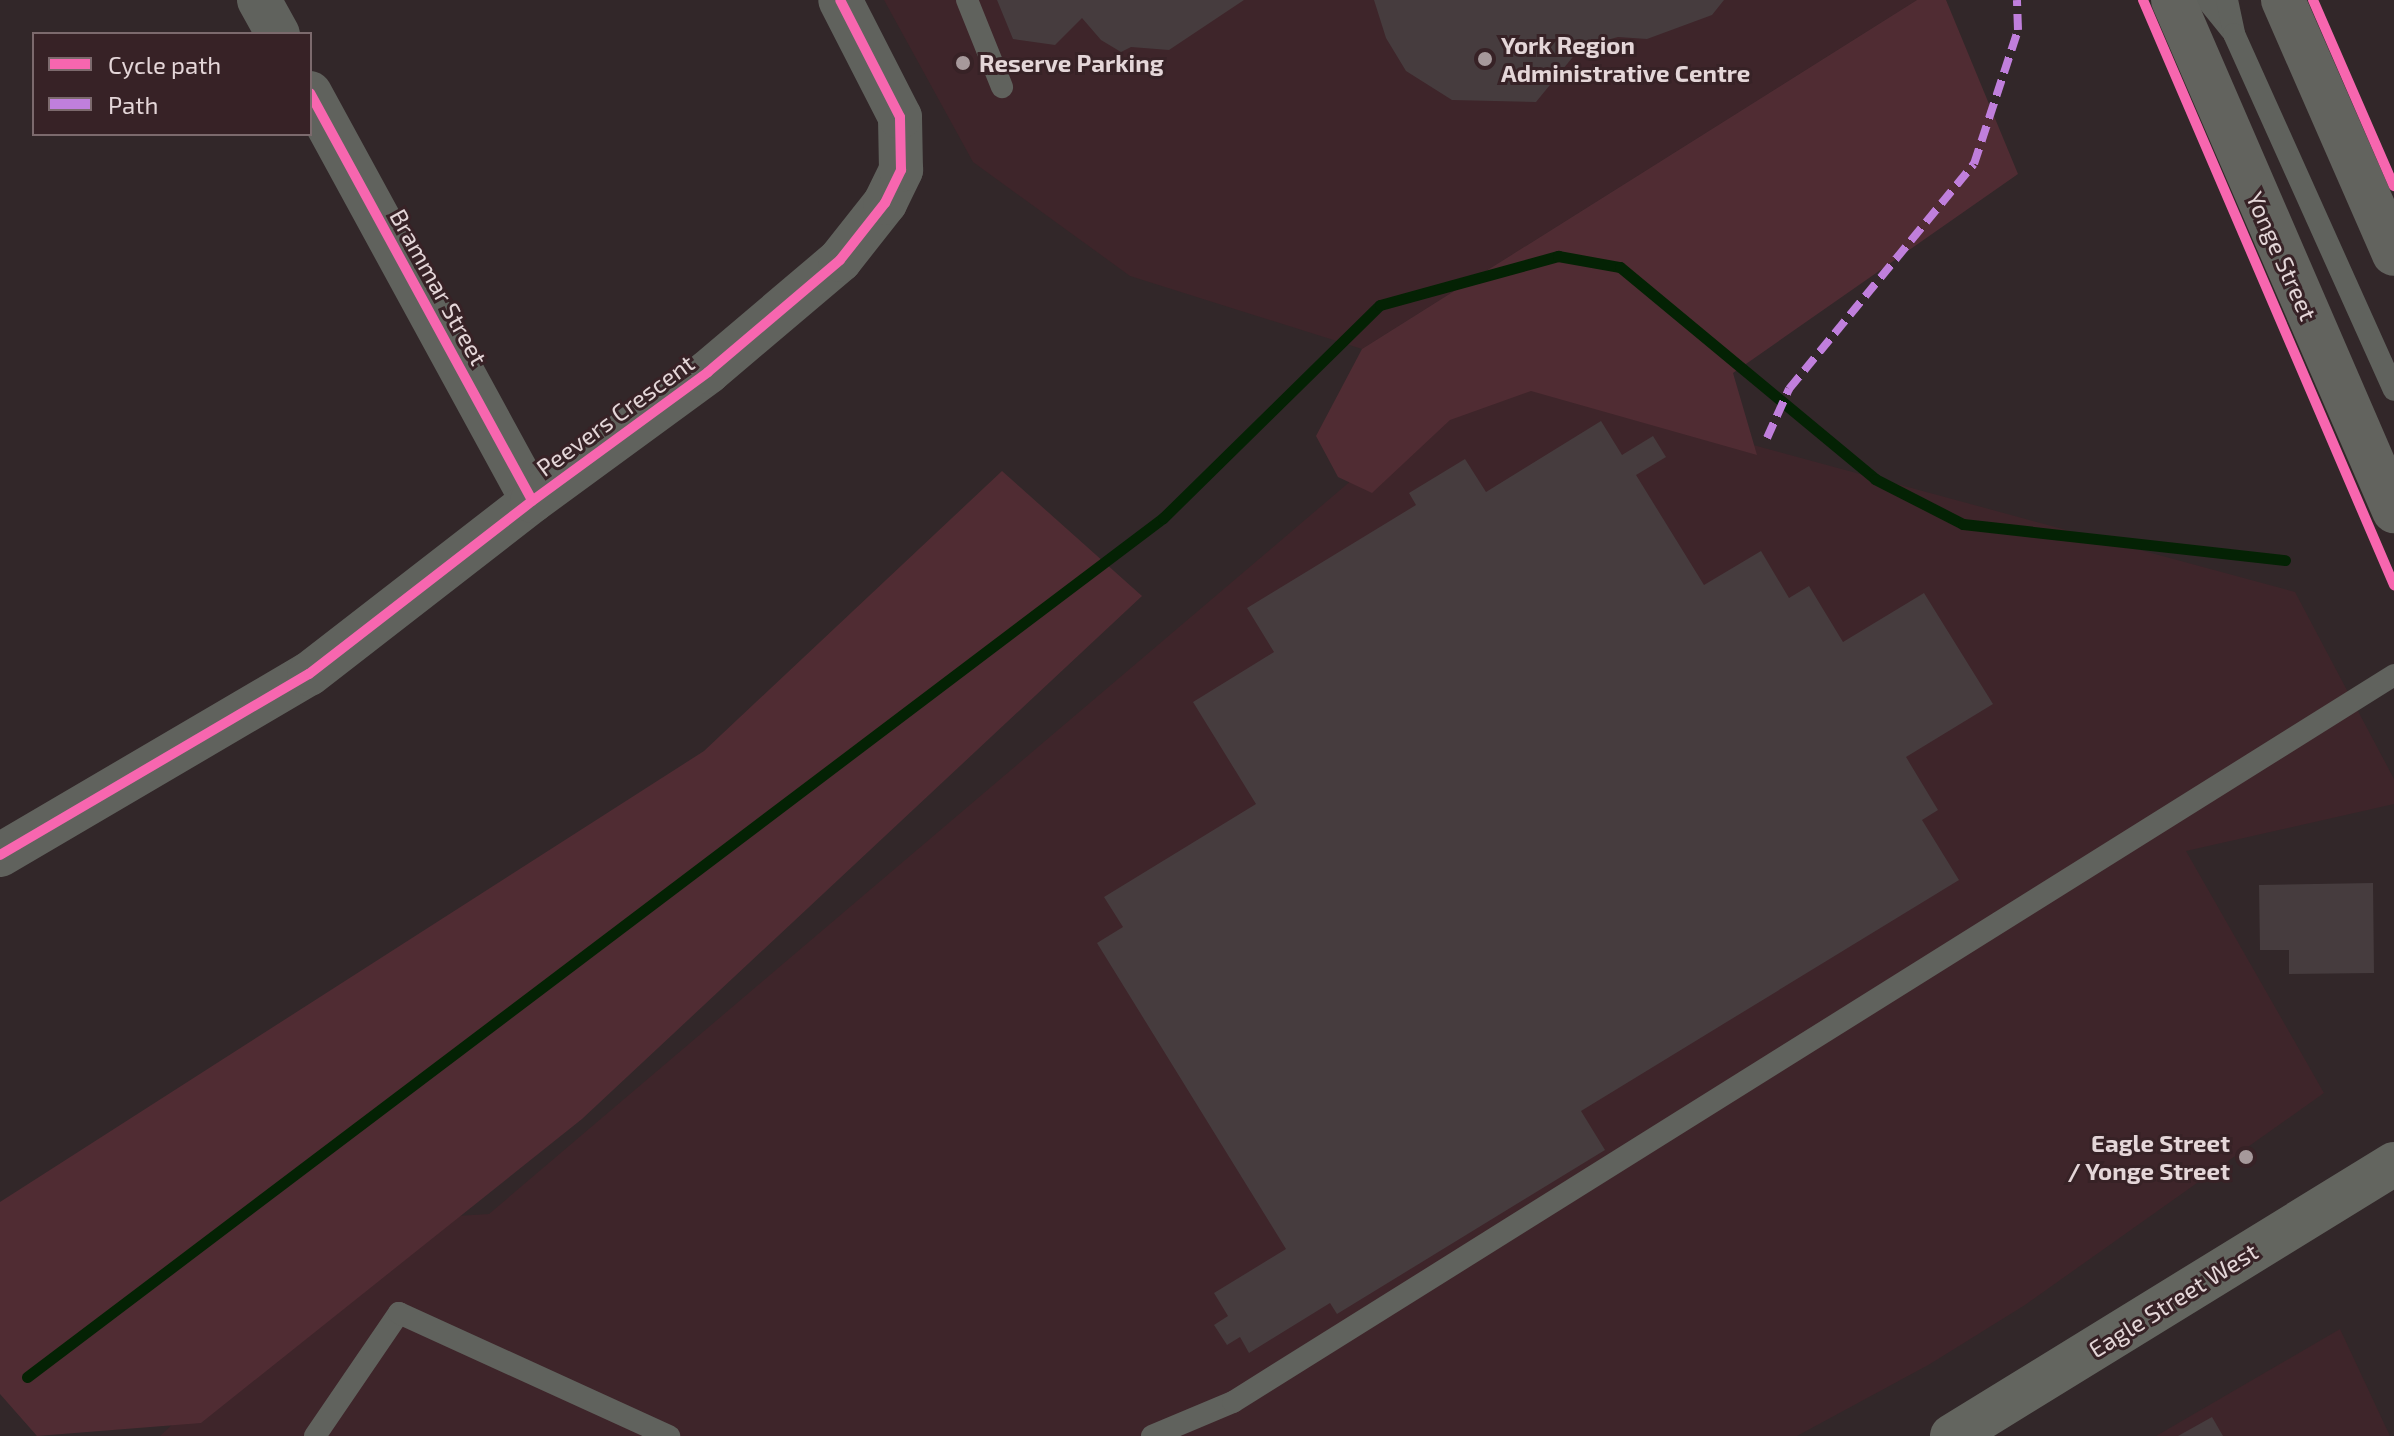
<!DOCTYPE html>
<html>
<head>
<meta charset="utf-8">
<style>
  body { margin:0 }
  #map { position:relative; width:2394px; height:1436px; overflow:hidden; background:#322729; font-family:"Exo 2",sans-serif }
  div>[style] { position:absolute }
  .built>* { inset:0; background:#3e252a }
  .green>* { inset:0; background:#502c33 }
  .stream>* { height:11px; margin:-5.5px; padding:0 5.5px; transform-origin:5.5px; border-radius:5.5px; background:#042204 }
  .building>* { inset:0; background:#463c3e }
  .service>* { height:22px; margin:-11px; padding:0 11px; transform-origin:11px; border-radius:11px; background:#60625d }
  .minor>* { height:44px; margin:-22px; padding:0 22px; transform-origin:22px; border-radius:22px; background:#60625d }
  .secondary>* { height:44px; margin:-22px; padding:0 22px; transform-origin:22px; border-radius:22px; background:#63655f }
  .primary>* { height:44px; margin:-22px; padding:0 22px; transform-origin:22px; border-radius:22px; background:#62635e }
  .quiet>* { height:8px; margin-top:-4px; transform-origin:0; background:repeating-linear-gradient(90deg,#c07fdc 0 16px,transparent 0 24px) }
  .cycleway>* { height:10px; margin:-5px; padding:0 5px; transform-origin:5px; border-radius:5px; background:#f766af }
  .dots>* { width:22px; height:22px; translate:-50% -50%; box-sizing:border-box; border:4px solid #372226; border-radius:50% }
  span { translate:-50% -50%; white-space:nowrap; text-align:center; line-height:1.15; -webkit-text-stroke:6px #372226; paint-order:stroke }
  .poi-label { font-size:24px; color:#e4d6d8; font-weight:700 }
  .left { translate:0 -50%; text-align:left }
  .right { translate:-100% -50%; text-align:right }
  .street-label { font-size:24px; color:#e4d6d8 }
  .legend { position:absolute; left:32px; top:32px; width:280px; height:104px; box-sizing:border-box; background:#372226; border:2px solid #7c6a6d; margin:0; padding:10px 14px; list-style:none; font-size:24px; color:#e4d6d8 }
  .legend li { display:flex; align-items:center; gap:16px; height:40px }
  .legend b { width:40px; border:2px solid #7c6a6d }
</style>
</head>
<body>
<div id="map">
  <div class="built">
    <div style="clip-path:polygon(884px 0,1917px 0,1362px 349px,1130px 276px,973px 162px)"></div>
    <div style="clip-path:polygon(1480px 371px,2295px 592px,2394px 779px,2394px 804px,2186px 851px,2324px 1093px,2025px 1305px,1930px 1364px,1797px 1436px,160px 1436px,390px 1220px,489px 1214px)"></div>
    <div style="clip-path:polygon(2340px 1329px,2390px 1436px,2156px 1436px)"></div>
  </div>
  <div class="green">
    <div style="clip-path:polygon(1917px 0,1946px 0,2018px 174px,1733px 373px,1757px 455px,1531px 391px,1450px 420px,1372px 493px,1338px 477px,1316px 436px,1362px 349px)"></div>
    <div style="clip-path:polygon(1002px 471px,1142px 596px,582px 1119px,201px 1423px,37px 1436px,0 1394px,0 1202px,704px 751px)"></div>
  </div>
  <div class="stream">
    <div style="left:27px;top:1377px;width:1424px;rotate:-37.1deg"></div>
    <div style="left:1163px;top:518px;width:304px;rotate:-44.5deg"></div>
    <div style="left:1380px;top:305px;width:185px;rotate:-15.4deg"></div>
    <div style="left:1558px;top:256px;width:63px;rotate:10.1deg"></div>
    <div style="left:1620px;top:267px;width:332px;rotate:39.7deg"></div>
    <div style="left:1875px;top:479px;width:99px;rotate:27.1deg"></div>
    <div style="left:1963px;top:524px;width:324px;rotate:6.4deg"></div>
  </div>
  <div class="building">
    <div style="clip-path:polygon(997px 0,1244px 0,1169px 50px,1131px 47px,1121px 52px,1101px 40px,1082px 18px,1055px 45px,1013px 39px)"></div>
    <div style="clip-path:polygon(1374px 0,1724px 0,1712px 15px,1647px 39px,1618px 37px,1581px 47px,1536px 102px,1452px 100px,1406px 71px,1386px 38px)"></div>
    <div style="clip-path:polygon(1601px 421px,1622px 455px,1653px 436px,1666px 457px,1636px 475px,1704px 585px,1761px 551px,1789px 598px,1809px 586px,1843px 642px,1924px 593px,1993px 704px,1906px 757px,1938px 810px,1922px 820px,1959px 880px,1581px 1111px,1605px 1150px,1337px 1314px,1330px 1303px,1249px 1353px,1240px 1337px,1227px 1345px,1214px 1325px,1228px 1316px,1214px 1293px,1286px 1249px,1097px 943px,1123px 927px,1104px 897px,1256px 804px,1193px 702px,1274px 652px,1247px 608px,1416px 505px,1409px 493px,1465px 459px,1486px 492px)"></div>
    <div style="clip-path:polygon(2373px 883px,2374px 973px,2289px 974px,2289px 950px,2260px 950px,2259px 885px)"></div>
    <div style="clip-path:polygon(2212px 1417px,2223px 1436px,2178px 1436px)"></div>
  </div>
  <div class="service">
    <div style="left:967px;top:0;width:94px;rotate:68.1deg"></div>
    <div style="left:2207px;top:0;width:38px;rotate:51deg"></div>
    <div style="left:2227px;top:0;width:35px;rotate:78deg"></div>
    <div style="left:2234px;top:34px;width:390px;rotate:65.8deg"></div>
    <div style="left:315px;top:1436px;width:149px;rotate:-55.7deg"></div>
    <div style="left:399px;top:1313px;width:297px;rotate:24.5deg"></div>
    <div style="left:1152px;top:1436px;width:88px;rotate:-22.8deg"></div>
    <div style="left:1233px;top:1402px;width:1370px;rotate:-32.05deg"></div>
  </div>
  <div class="minor">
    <div style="left:259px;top:0;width:39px;rotate:61deg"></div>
    <div style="left:310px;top:93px;width:464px;rotate:61.4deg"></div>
    <div style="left:0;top:855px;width:358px;rotate:-30.4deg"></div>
    <div style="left:309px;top:674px;width:282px;rotate:-37.8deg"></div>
    <div style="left:532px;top:501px;width:218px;rotate:-36.2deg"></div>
    <div style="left:708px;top:372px;width:173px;rotate:-40.3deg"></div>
    <div style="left:840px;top:260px;width:73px;rotate:-51.7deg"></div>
    <div style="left:885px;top:203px;width:37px;rotate:-64deg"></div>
    <div style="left:901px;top:170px;width:53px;rotate:-91.1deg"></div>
    <div style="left:900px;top:117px;width:131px;rotate:-117.1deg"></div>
  </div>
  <div class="secondary">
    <div style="left:1952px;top:1436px;width:519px;rotate:-31.61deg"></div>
  </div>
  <div class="primary">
    <div style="left:2173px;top:0;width:557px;rotate:66.61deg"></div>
    <div style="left:2283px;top:0;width:277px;rotate:66.4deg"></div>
  </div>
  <div class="quiet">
    <div style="left:1767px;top:438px;width:54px;rotate:-65.8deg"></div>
    <div style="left:1789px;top:389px;width:291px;rotate:-50.6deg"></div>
    <div style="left:1974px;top:164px;width:141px;rotate:-71.8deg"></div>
    <div style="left:2018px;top:30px;width:30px;rotate:-92deg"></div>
  </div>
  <div class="cycleway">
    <div style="left:2143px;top:0;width:637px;rotate:66.78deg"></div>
    <div style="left:2313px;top:0;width:203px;rotate:66.5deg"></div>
    <div style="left:310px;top:93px;width:464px;rotate:61.4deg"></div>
    <div style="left:0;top:855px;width:358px;rotate:-30.4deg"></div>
    <div style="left:309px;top:674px;width:282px;rotate:-37.8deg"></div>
    <div style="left:532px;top:501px;width:218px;rotate:-36.2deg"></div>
    <div style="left:708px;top:372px;width:173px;rotate:-40.3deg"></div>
    <div style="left:840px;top:260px;width:73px;rotate:-51.7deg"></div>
    <div style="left:885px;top:203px;width:37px;rotate:-64deg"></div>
    <div style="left:901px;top:170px;width:53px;rotate:-91.1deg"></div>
    <div style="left:900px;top:117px;width:131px;rotate:-117.1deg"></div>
  </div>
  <div class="dots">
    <div style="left:1485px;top:59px;background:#a6999b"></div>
    <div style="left:963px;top:63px;background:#a6999b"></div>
    <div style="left:2246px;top:1157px;background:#a6999b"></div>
  </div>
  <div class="poi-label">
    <span class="left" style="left:1501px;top:59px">York Region<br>Administrative Centre</span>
    <span class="left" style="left:979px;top:63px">Reserve Parking</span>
    <span class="right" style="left:2230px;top:1157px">Eagle Street<br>/ Yonge Street</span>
  </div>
  <div class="street-label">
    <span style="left:2282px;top:256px;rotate:66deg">Yonge Street</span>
    <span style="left:439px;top:287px;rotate:61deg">Brammar Street</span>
    <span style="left:615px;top:415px;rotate:-36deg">Peevers Crescent</span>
    <span style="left:2173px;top:1300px;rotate:-32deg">Eagle Street West</span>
  </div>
  <ul class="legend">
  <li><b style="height:10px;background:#f766af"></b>Cycle path</li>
  <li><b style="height:10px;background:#c07fdc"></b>Path</li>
  </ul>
</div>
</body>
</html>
